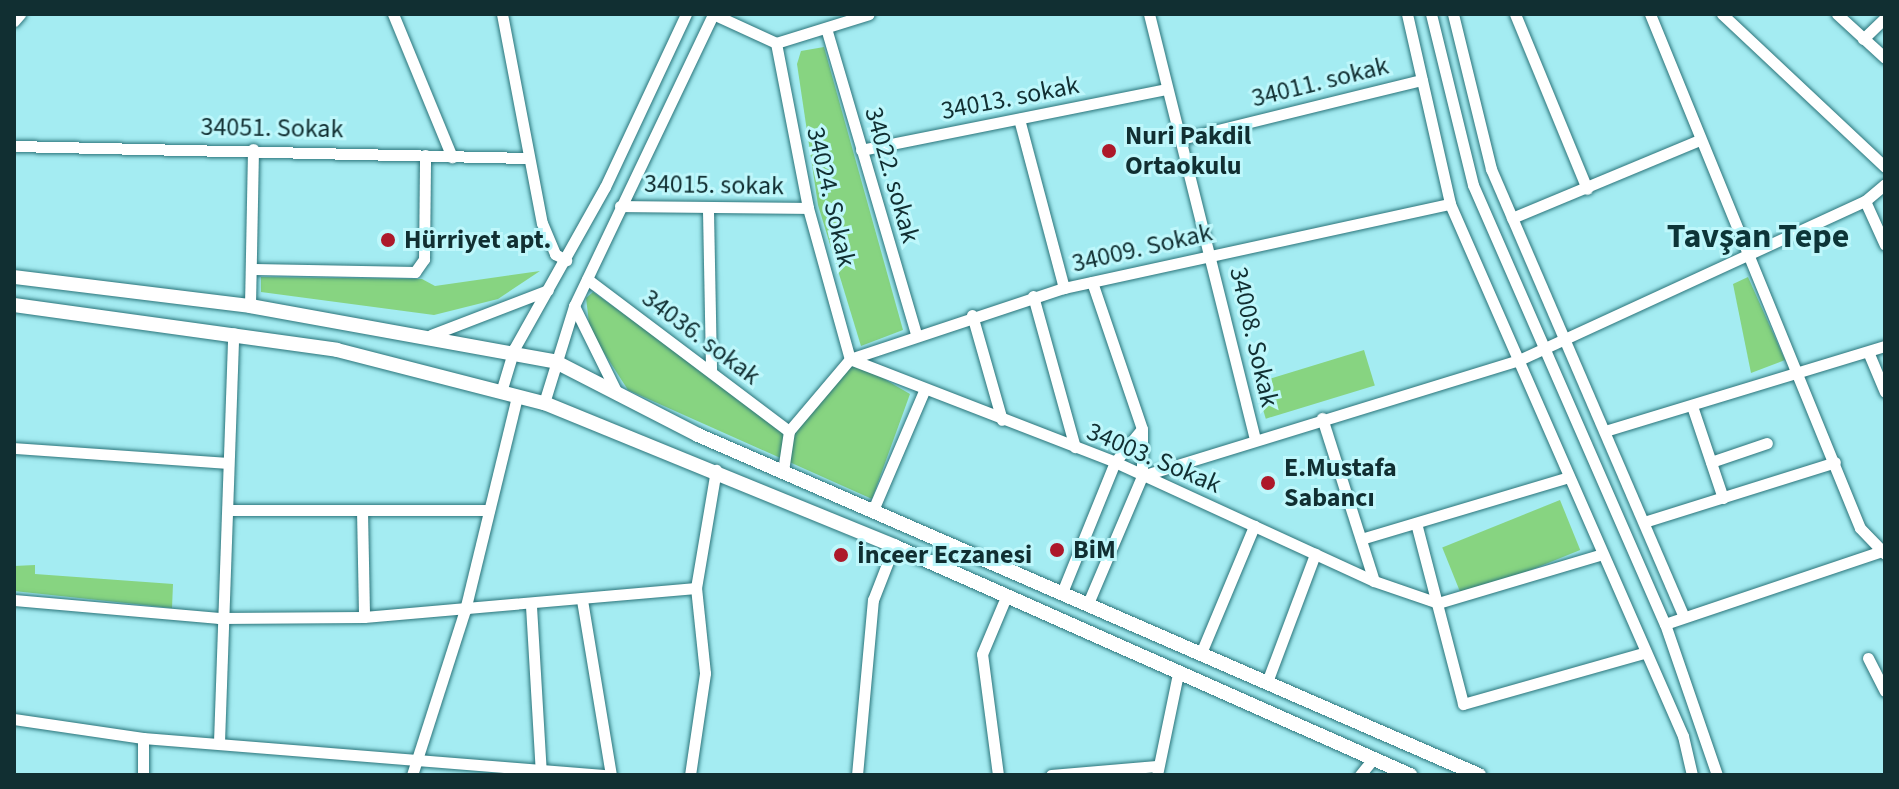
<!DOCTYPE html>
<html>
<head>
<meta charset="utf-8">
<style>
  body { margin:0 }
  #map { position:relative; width:1899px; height:789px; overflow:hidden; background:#a4ecf2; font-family:"Source Sans 3",sans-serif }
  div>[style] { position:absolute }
  .green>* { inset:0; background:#87d481; transform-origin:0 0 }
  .roads { filter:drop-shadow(0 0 2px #2b747a) drop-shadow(0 0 2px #2b747a) }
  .minor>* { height:11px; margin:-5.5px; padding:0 5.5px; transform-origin:5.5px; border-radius:5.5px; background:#fff }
  .major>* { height:14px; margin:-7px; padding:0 7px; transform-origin:7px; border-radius:7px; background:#fff }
  .dots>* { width:22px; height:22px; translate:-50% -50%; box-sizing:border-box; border:4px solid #bef7fb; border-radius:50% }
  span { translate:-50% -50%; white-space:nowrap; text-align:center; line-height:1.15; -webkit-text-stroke:6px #bef7fb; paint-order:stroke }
  .street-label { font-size:26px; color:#112f32 }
  .poi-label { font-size:26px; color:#112f32; font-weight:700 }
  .left { translate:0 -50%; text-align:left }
  .district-label { font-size:34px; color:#0d3538; font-weight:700 }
  .frame { position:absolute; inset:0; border:16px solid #112f32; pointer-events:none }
</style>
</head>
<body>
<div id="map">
  <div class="green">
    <div style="clip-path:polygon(824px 47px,903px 330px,861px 346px,818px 205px,797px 64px,801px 51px)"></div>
    <div style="clip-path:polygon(540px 271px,498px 299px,434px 315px,261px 292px,261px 277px,422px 279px,435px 286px)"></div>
    <div style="clip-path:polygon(1748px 277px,1785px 360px,1751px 373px,1733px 284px)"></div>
    <div style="clip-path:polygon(593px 292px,788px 431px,850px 359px,910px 394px,872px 499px,628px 390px,590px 331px,586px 298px)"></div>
    <div style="left:1364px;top:350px;width:37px;height:114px;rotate:73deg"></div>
    <div style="left:1560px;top:500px;width:54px;height:127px;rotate:68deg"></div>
    <div style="clip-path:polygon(35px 565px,35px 574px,173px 584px,172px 608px,14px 591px,14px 566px)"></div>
  </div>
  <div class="roads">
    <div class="minor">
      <div style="left:393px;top:14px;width:155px;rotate:67.6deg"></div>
      <div style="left:502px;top:14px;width:213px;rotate:79.2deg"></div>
      <div style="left:542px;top:223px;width:34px;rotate:67deg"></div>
      <div style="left:555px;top:254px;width:13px;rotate:29deg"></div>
      <div style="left:713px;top:14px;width:69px;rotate:24.7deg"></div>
      <div style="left:776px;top:43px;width:97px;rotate:-17.3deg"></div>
      <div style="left:1149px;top:14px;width:438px;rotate:76deg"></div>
      <div style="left:1407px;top:14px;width:195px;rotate:77.2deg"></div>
      <div style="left:1450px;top:204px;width:581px;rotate:66.35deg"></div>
      <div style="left:1683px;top:736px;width:40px;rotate:77deg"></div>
      <div style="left:1431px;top:14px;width:176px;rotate:76.2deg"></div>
      <div style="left:1473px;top:185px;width:479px;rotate:66.4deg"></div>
      <div style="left:1665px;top:624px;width:160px;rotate:71deg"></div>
      <div style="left:1453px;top:14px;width:160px;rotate:76.2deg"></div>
      <div style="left:1491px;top:169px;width:483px;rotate:66.7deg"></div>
      <div style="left:1515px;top:14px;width:189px;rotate:67.6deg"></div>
      <div style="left:1650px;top:14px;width:555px;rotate:67.78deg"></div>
      <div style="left:1860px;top:528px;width:36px;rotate:46deg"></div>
      <div style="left:1722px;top:14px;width:224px;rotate:43.2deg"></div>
      <div style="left:1837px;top:14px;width:65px;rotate:42.5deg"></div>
      <div style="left:14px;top:21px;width:9px;rotate:-49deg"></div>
      <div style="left:826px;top:28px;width:319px;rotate:73.6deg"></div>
      <div style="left:1863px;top:39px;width:30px;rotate:-44deg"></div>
      <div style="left:776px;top:43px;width:168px;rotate:79deg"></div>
      <div style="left:808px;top:208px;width:157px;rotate:74.5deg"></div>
      <div style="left:1019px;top:119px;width:175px;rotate:75.1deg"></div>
      <div style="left:1181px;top:139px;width:248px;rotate:-13.8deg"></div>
      <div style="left:14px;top:146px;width:514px;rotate:1.34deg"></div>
      <div style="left:861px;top:150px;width:312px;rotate:-11.3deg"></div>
      <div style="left:1865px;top:201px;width:48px;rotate:65.6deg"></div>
      <div style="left:620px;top:206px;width:188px;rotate:0.6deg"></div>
      <div style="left:708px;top:211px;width:160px;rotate:88.9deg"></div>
      <div style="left:1512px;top:218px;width:203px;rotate:-22.6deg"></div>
      <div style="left:254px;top:269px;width:161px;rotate:1.1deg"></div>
      <div style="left:415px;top:272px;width:16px;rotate:-55deg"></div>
      <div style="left:424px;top:259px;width:104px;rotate:-89.4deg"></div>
      <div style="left:587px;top:279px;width:253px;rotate:37deg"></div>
      <div style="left:1092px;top:282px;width:155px;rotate:71.2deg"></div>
      <div style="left:1142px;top:429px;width:47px;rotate:90deg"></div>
      <div style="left:1033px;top:296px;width:157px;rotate:74.5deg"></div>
      <div style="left:250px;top:306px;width:157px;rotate:-88.9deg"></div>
      <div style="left:574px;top:306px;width:99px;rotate:63.7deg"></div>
      <div style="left:972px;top:315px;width:109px;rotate:74.1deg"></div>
      <div style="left:431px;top:335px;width:125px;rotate:-21deg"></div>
      <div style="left:1869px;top:354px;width:41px;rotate:67.2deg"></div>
      <div style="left:850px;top:359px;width:284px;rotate:21.2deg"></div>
      <div style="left:1115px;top:462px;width:285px;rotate:24.7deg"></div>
      <div style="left:1374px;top:581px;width:68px;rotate:19deg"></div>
      <div style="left:501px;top:392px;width:45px;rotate:-73.2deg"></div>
      <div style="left:514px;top:349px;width:186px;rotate:-60.7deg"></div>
      <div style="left:605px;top:187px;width:191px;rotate:-64.9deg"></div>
      <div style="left:544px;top:403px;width:102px;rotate:-72.8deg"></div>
      <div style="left:574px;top:306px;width:323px;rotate:-64.5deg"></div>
      <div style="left:1692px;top:406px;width:97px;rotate:71.4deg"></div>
      <div style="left:1322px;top:418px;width:171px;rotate:72.3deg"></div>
      <div style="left:1605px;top:431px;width:293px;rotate:-16.9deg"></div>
      <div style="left:14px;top:448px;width:213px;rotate:4deg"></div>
      <div style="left:1711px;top:462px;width:59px;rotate:-18.7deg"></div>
      <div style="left:783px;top:471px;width:40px;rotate:-81.5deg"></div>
      <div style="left:789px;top:431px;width:94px;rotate:-49.7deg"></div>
      <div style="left:850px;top:359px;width:225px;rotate:-18.4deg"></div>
      <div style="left:1064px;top:288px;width:395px;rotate:-12.3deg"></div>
      <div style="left:229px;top:510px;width:260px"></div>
      <div style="left:362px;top:510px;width:107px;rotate:88.9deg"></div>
      <div style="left:873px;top:510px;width:129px;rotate:-66.8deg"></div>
      <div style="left:1644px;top:522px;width:200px;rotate:-17.4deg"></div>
      <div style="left:1416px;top:523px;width:187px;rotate:75.4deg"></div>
      <div style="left:1463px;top:704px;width:187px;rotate:-15.8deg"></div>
      <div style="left:1361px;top:539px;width:217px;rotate:-16.6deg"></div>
      <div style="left:1063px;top:590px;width:138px;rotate:-67.9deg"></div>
      <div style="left:1115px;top:462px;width:41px;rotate:-50.9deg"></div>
      <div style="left:14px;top:600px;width:206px;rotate:5deg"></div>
      <div style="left:219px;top:618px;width:145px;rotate:-0.4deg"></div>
      <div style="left:364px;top:617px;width:333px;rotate:-5deg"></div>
      <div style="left:696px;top:588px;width:120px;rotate:-80.4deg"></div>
      <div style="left:582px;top:600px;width:177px;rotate:80.6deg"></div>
      <div style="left:1089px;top:601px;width:136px;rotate:-67deg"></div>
      <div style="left:1142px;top:476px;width:394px;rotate:-17.1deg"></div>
      <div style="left:1519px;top:360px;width:381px;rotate:-24.7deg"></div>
      <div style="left:1865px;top:201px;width:26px;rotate:-40deg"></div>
      <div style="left:1438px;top:603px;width:171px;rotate:-16.6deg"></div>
      <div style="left:531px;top:606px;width:169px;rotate:86.6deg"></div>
      <div style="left:1665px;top:624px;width:232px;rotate:-18.6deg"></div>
      <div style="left:1201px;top:653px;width:138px;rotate:-67.3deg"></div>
      <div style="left:1868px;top:658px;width:37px;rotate:63deg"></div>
      <div style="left:1267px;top:682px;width:137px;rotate:-69.4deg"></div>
      <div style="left:14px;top:719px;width:130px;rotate:8.4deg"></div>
      <div style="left:143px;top:738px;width:462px;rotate:4.6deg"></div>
      <div style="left:143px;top:738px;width:37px;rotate:90deg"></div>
      <div style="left:219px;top:742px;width:409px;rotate:-88deg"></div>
      <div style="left:412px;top:775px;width:173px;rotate:-72.2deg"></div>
      <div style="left:465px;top:610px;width:220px;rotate:-76.3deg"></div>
      <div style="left:690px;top:775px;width:103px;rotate:-81.6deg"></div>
      <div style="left:705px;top:673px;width:85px;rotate:-96deg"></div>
      <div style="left:857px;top:775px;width:176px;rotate:-84.8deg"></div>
      <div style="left:873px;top:600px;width:58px;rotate:-68.7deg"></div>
      <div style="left:998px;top:775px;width:122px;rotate:-97.5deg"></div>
      <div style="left:982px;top:654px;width:62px;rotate:-67.2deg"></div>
      <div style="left:1051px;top:775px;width:106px;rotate:-4.9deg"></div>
      <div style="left:1157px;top:775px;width:103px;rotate:-78.3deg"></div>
      <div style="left:1360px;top:775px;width:19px;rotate:-51deg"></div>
    </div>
    <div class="major">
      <div style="left:14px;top:277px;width:238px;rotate:7deg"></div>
      <div style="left:250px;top:306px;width:309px;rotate:10.3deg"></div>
      <div style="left:554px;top:361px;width:162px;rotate:27.2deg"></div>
      <div style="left:698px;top:435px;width:852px;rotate:23.53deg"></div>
      <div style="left:14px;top:305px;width:326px;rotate:7.9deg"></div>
      <div style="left:337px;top:350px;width:214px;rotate:14.4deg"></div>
      <div style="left:544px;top:403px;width:378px;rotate:22.2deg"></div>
      <div style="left:894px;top:546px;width:565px;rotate:23.93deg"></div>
    </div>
  </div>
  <div class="dots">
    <div style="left:1109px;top:151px;background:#ad192a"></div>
    <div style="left:388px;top:240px;background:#ad192a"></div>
    <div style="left:1268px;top:483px;background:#ad192a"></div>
    <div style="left:1057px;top:550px;background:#ad192a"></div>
    <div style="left:841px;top:555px;background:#ad192a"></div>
  </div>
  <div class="street-label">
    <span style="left:1320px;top:82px;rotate:-14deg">34011. sokak</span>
    <span style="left:1010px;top:98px;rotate:-11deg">34013. sokak</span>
    <span style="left:272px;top:128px;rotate:1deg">34051. Sokak</span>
    <span style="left:892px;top:175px;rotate:74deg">34022. sokak</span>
    <span style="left:714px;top:185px;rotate:1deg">34015. sokak</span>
    <span style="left:831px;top:197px;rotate:77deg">34024. Sokak</span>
    <span style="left:1142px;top:248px;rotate:-13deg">34009. Sokak</span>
    <span style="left:701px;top:337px;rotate:37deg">34036. sokak</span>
    <span style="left:1254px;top:337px;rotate:77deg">34008. Sokak</span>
    <span style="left:1154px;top:458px;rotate:23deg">34003. Sokak</span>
  </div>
  <div class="poi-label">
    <span class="left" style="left:1125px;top:151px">Nuri Pakdil<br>Ortaokulu</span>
    <span class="left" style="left:404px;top:240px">Hürriyet apt.</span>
    <span class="left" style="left:1284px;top:483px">E.Mustafa<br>Sabancı</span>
    <span class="left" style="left:1073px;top:550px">BiM</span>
    <span class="left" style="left:857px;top:555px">İnceer Eczanesi</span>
  </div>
  <div class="district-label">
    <span style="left:1758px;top:237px">Tavşan Tepe</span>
  </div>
  <div class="frame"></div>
</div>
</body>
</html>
